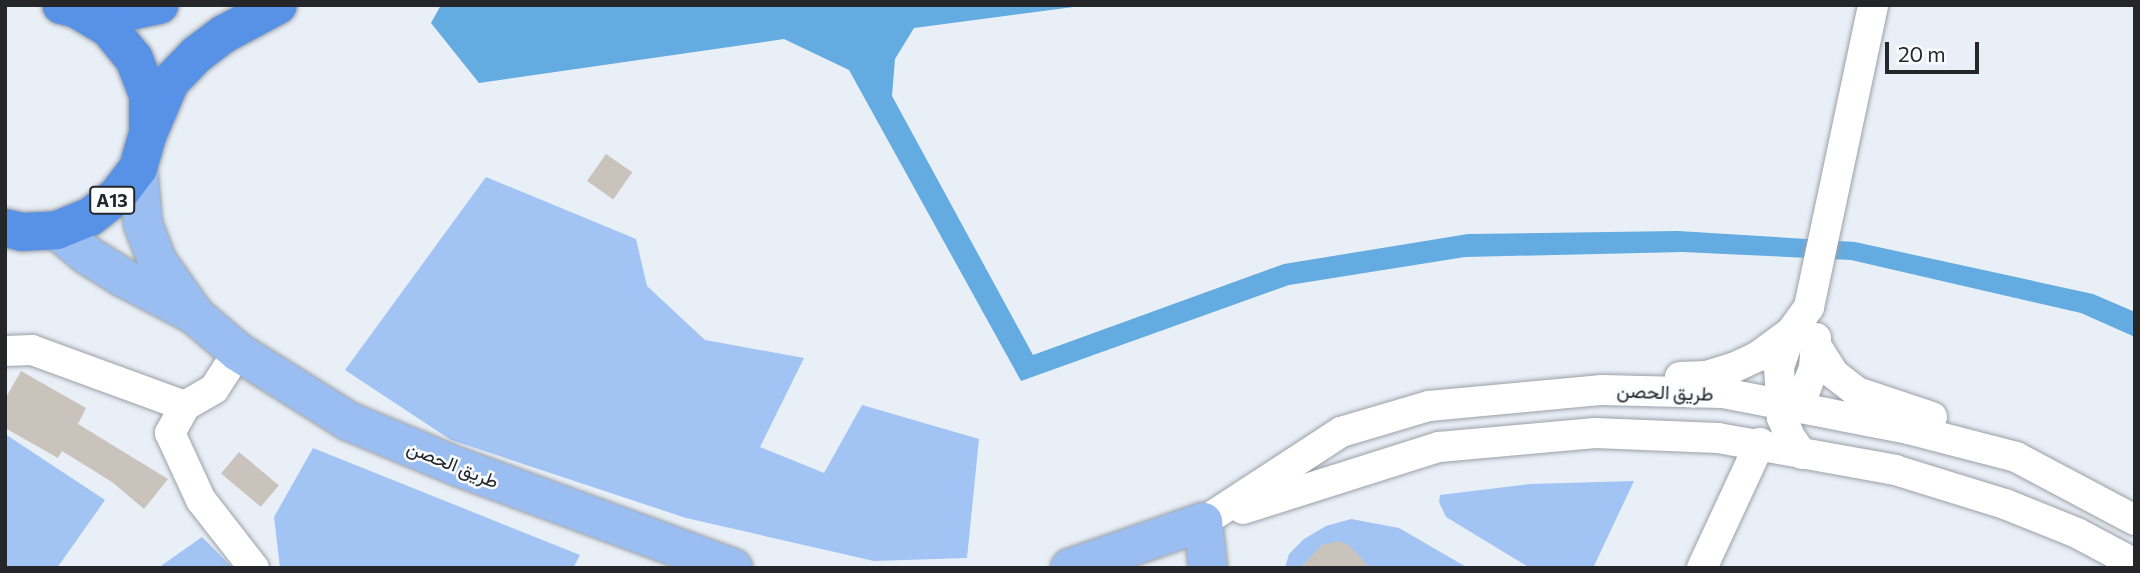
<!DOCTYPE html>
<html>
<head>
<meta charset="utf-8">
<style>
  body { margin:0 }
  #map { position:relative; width:2140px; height:573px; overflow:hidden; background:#e9eff7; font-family:Commissioner,Vazirmatn,sans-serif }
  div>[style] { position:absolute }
  .green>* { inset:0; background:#a2c4f4 }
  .water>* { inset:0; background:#63abe0 }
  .building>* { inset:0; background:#cac3bc; transform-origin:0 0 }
  .roads { filter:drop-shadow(0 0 2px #9ba0a7) drop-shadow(0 0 2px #9ba0a7) }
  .minor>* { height:30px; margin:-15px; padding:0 15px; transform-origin:15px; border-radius:15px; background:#fff }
  .major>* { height:38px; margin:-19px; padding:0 19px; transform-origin:19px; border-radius:19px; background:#9abef1 }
  .highway>* { height:38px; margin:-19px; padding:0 19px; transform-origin:19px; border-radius:19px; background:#5792e7 }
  span { translate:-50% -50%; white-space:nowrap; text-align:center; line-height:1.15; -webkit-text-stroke:5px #f9fcff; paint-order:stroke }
  .shield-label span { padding:2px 5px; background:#f9fcff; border:2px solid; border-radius:5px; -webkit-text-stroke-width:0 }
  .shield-label { font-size:18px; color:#242629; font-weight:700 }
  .street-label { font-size:19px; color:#242629 }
  .frame { position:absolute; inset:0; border:7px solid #242629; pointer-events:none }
  .scale { position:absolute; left:1885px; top:42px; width:94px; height:32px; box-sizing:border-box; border:4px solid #242629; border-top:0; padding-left:9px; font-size:21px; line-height:24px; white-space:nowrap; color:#242629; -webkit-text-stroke:5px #f9fcff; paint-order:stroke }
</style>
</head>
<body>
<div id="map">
  <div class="green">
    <div style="clip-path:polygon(486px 177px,636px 239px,647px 286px,705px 340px,804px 358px,760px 447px,824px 473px,862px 405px,979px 439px,967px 558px,874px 561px,686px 518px,451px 440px,345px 370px)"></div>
    <div style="clip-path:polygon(5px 434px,105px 500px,57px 568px,5px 568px)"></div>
    <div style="clip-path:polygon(313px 448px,580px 555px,573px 568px,280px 568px,274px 517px)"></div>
    <div style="clip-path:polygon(1634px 481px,1593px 568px,1530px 568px,1446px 517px,1439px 502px,1440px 495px,1530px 484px)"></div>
    <div style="clip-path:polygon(1351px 519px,1399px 528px,1468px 568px,1285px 568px,1289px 554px,1304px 539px,1326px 526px)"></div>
    <div style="clip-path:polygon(202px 537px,233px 568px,158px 568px)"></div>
  </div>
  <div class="water">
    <div style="clip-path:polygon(441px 5px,1089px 5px,914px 28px,895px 59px,892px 96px,1033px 355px,1284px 264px,1468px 234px,1678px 231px,1855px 242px,2093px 294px,2135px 312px,2135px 337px,2081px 313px,1851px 260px,1683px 252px,1465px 257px,1289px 285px,1021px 381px,849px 70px,784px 39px,479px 83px,431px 23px)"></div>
  </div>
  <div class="building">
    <div style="left:606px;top:154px;width:32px;height:33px;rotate:35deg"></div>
    <div style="clip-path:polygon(21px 371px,86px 408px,78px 424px,168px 479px,144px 509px,112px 482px,62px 451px,58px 458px,5px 428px,5px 399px)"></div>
    <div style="left:239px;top:452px;width:52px;height:28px;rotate:40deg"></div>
    <div style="clip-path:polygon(1339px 541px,1350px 546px,1370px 568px,1300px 568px,1322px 545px)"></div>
  </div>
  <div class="roads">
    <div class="minor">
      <div style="left:1817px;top:347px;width:32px;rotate:58deg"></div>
      <div style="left:1834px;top:374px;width:29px;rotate:38deg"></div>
      <div style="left:1857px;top:392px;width:79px;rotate:18.4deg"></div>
      <div style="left:5px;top:351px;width:27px;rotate:-2deg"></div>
      <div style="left:32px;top:350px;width:163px;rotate:20.1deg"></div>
      <div style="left:238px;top:352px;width:44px;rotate:123deg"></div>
      <div style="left:214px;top:389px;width:34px;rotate:150deg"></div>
      <div style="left:185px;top:406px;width:31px;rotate:119deg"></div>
      <div style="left:170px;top:433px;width:74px;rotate:65.2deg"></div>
      <div style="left:201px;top:500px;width:86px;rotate:52.1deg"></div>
      <div style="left:1680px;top:377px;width:26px;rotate:-2deg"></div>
      <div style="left:1706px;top:376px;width:28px;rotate:-17deg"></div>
      <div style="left:1733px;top:368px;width:26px;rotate:-25deg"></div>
      <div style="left:1757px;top:357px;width:42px;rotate:-36.3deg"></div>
      <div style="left:1782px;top:418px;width:38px;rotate:-51deg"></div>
      <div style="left:1806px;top:388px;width:22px;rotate:-68deg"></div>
      <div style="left:1814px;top:368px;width:30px;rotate:-86deg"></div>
      <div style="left:1802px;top:454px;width:21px;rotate:-125deg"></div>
      <div style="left:1790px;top:437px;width:22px;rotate:-112deg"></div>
      <div style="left:1782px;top:417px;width:50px;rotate:-93.4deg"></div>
      <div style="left:1779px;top:367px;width:37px;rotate:-71deg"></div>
      <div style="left:1791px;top:332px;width:31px;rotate:-54deg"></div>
      <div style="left:1809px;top:307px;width:309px;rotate:-78deg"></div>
      <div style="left:1243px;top:509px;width:206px;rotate:-17.6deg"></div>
      <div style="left:1439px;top:447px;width:157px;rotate:-5.1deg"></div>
      <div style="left:1595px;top:433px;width:123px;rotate:2.3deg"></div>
      <div style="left:1718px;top:438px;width:180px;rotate:10.2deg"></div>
      <div style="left:1895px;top:470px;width:115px;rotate:17.2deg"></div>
      <div style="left:2005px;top:504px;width:78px;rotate:21.9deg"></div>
      <div style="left:2077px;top:533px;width:66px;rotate:28.1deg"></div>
      <div style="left:1203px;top:522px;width:165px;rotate:-33.1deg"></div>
      <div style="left:1341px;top:432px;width:92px;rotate:-16.5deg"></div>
      <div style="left:1429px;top:406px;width:174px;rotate:-5.3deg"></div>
      <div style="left:1602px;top:390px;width:121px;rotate:1.4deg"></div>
      <div style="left:1723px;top:393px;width:188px;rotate:11deg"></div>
      <div style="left:1908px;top:429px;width:112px;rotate:14.5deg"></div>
      <div style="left:2016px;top:457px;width:135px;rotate:27.9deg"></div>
      <div style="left:1702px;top:568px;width:138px;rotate:-65.1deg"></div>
    </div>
    <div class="major">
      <div style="left:138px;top:168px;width:56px;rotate:84.9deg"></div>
      <div style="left:143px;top:224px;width:40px;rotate:69deg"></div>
      <div style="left:157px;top:261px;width:67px;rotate:54.7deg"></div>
      <div style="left:196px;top:316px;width:55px;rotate:40.6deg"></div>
      <div style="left:238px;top:352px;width:130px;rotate:32.1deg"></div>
      <div style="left:348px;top:421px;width:122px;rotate:22.6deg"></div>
      <div style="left:461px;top:468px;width:290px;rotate:20.2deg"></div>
      <div style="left:57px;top:230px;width:39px;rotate:40deg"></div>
      <div style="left:87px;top:255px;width:44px;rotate:31.9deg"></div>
      <div style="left:124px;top:278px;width:76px;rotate:27.6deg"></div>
      <div style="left:1070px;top:568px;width:141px;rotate:-19.1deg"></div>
      <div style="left:1203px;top:522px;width:46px;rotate:83.8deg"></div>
    </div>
    <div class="highway">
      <div style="left:77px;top:9px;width:58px;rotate:1deg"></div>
      <div style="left:135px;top:10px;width:25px;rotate:-12deg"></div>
      <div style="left:150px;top:129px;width:51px;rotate:-66.9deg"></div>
      <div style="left:170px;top:82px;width:37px;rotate:-46deg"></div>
      <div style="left:196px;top:55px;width:35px;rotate:-37deg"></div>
      <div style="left:224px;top:34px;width:61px;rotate:-28.2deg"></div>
      <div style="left:5px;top:228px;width:17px;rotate:13deg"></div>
      <div style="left:22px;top:232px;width:35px;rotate:-3deg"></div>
      <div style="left:57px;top:230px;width:35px;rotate:-22deg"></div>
      <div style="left:90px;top:217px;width:34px;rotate:-38deg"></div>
      <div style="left:117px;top:196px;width:35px;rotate:-53deg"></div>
      <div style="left:138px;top:168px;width:35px;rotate:-74deg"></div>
      <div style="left:148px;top:134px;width:39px;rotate:-90deg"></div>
      <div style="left:148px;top:95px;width:39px;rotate:-111deg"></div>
      <div style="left:134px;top:59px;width:38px;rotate:-129deg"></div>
      <div style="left:110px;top:29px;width:39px;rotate:-149deg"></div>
      <div style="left:77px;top:9px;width:16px;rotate:-166deg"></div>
    </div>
  </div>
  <div class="shield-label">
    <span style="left:112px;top:200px">A13</span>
  </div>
  <div class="street-label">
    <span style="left:1665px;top:392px;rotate:2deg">طريق الحصن</span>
    <span style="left:453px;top:464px;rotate:22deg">طريق الحصن</span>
  </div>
  <div class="frame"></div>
  <div class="scale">20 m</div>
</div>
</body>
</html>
